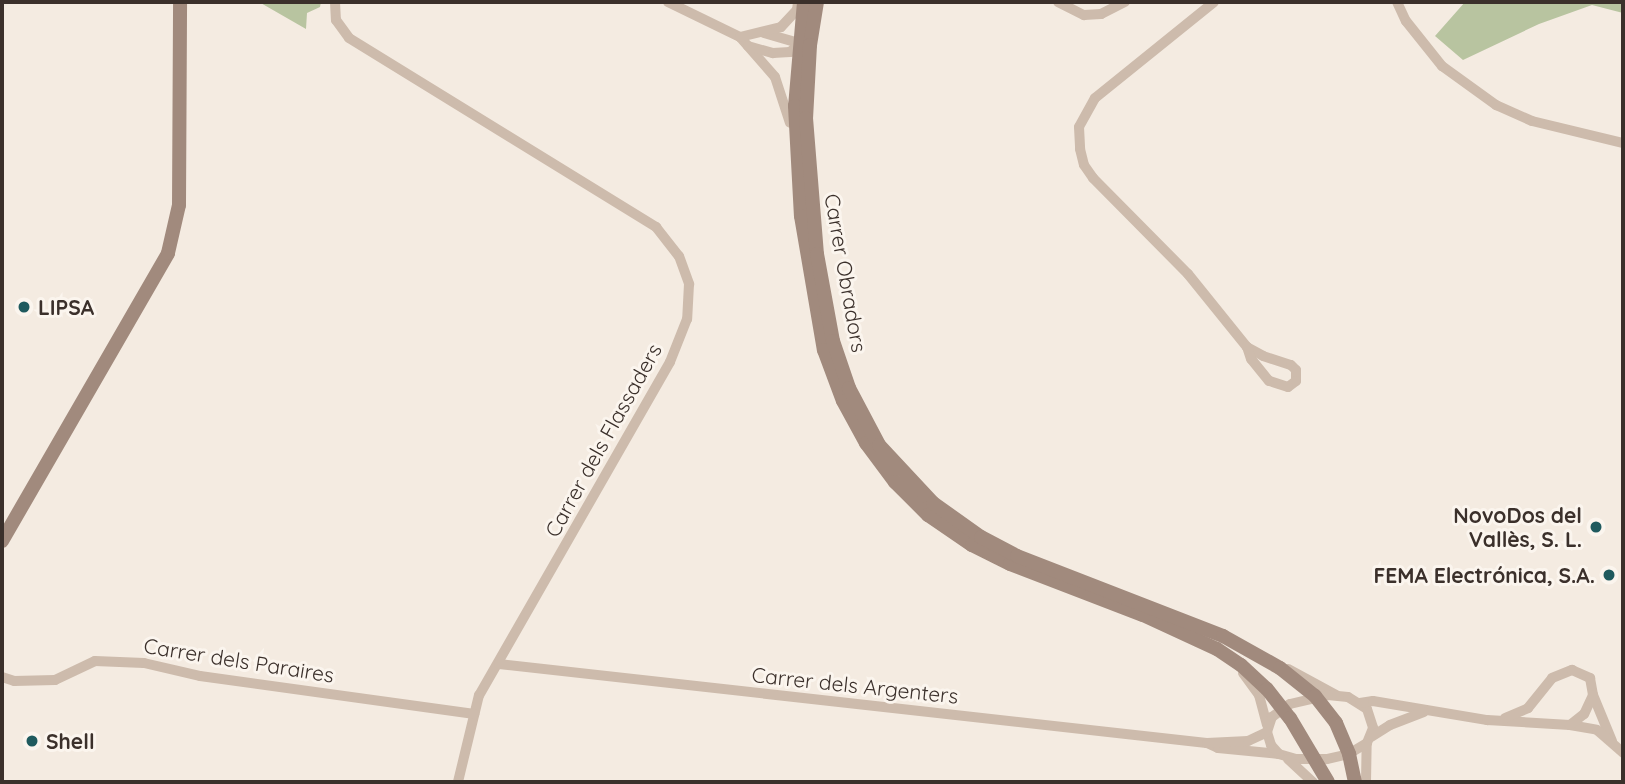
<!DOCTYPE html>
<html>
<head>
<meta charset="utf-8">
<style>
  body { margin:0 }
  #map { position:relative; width:1625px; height:784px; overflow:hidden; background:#f4ebe1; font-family:Quicksand,sans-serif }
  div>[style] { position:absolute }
  .green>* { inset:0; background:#b8c4a0 }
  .street>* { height:10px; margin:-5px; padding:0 5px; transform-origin:5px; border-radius:5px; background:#cdbbac }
  .secondary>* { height:14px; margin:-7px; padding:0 7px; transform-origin:7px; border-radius:7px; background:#a18a7d }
  .dots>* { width:19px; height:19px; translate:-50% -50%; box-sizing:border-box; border:4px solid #fbf5ee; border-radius:50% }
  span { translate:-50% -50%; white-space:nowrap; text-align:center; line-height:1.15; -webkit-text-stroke:6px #fbf5ee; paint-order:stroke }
  .street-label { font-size:21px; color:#3b302b }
  .poi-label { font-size:21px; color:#3b302b; font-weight:700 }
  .left { translate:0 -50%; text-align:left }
  .right { translate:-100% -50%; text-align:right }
  .frame { position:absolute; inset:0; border:4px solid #3b302b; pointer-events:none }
</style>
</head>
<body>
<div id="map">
  <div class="green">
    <div style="clip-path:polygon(259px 2px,321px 2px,320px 7px,307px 13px,306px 29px)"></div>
    <div style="clip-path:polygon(1465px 2px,1623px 2px,1623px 13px,1592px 5px,1539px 24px,1463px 60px,1435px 36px)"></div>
  </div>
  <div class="street">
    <div style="left:335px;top:2px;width:18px;rotate:87deg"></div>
    <div style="left:336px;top:20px;width:22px;rotate:54deg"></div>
    <div style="left:349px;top:38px;width:361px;rotate:31.6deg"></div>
    <div style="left:656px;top:227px;width:37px;rotate:52deg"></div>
    <div style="left:679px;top:256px;width:30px;rotate:70deg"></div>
    <div style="left:689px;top:284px;width:35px;rotate:93deg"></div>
    <div style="left:687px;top:319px;width:46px;rotate:111.6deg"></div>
    <div style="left:670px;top:362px;width:384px;rotate:119.8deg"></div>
    <div style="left:479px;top:695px;width:89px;rotate:103.6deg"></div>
    <div style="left:668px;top:2px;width:80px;rotate:25.9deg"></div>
    <div style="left:740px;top:37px;width:53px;rotate:48.8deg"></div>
    <div style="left:775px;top:77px;width:48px;rotate:71.9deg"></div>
    <div style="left:1058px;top:2px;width:29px;rotate:27deg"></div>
    <div style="left:1084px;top:15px;width:17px;rotate:-3deg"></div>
    <div style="left:1101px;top:14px;width:27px;rotate:-27deg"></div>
    <div style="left:1214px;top:2px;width:153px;rotate:141.1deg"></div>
    <div style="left:1095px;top:98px;width:33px;rotate:119deg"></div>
    <div style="left:1079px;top:127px;width:22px;rotate:87deg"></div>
    <div style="left:1080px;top:149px;width:16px;rotate:76deg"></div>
    <div style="left:1084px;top:165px;width:16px;rotate:55deg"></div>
    <div style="left:1093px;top:178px;width:135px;rotate:45.3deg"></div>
    <div style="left:1188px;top:274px;width:94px;rotate:51.1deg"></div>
    <div style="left:1247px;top:347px;width:18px;rotate:29deg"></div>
    <div style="left:1263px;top:356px;width:29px;rotate:18deg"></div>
    <div style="left:1291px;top:365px;width:7px;rotate:45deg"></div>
    <div style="left:1296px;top:370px;width:11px;rotate:90deg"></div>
    <div style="left:1296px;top:381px;width:10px;rotate:143deg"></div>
    <div style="left:1288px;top:387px;width:20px;rotate:-162deg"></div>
    <div style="left:1269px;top:381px;width:28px;rotate:-129deg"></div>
    <div style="left:1251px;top:359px;width:13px;rotate:-108deg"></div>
    <div style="left:1397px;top:2px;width:21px;rotate:65deg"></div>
    <div style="left:1406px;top:21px;width:58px;rotate:51.3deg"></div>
    <div style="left:1442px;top:66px;width:67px;rotate:35.8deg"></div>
    <div style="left:1496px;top:105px;width:39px;rotate:24deg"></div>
    <div style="left:1532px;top:121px;width:94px;rotate:13.6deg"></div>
    <div style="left:764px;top:33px;width:32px;rotate:16deg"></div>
    <div style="left:795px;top:42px;width:9px;rotate:63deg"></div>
    <div style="left:740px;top:37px;width:42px;rotate:-13.7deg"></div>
    <div style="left:781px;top:27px;width:23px;rotate:-47deg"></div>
    <div style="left:797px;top:10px;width:8px;rotate:-83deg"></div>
    <div style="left:748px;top:46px;width:26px;rotate:16deg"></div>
    <div style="left:773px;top:53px;width:17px;rotate:-3deg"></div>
    <div style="left:790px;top:52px;width:13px;rotate:-39deg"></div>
    <div style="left:499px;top:664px;width:712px;rotate:6.37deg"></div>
    <div style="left:1207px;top:743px;width:12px;rotate:24deg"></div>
    <div style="left:1218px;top:748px;width:61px;rotate:5.6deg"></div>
    <div style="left:1288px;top:669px;width:55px;rotate:28.4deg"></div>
    <div style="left:1243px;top:673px;width:27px;rotate:54deg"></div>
    <div style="left:1259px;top:695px;width:31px;rotate:75deg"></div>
    <div style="left:2px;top:677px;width:13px;rotate:18deg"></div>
    <div style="left:14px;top:681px;width:41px;rotate:-1.4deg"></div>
    <div style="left:55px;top:680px;width:44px;rotate:-25.4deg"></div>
    <div style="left:95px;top:661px;width:49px;rotate:2.3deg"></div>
    <div style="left:144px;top:663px;width:57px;rotate:13.1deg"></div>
    <div style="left:200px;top:676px;width:277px;rotate:7.9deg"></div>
    <div style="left:1328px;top:695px;width:20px;rotate:6deg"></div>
    <div style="left:1348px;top:697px;width:22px;rotate:32deg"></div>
    <div style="left:1367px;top:709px;width:20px;rotate:72deg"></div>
    <div style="left:1373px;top:728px;width:16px;rotate:112deg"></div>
    <div style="left:1367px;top:743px;width:21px;rotate:149deg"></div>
    <div style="left:1349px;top:754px;width:23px;rotate:167deg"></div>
    <div style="left:1327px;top:759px;width:31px;rotate:180deg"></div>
    <div style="left:1296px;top:759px;width:18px;rotate:-164deg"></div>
    <div style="left:1279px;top:754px;width:12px;rotate:-132deg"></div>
    <div style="left:1271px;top:745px;width:14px;rotate:-107deg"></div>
    <div style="left:1267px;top:732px;width:16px;rotate:-72deg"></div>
    <div style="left:1272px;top:717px;width:22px;rotate:-36deg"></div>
    <div style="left:1290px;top:704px;width:39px;rotate:-13deg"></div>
    <div style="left:1593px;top:695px;width:50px;rotate:67.6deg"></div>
    <div style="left:1360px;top:703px;width:13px;rotate:-9deg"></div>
    <div style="left:1373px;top:701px;width:116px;rotate:9.5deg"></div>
    <div style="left:1487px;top:720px;width:83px;rotate:3.4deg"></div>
    <div style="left:1570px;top:725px;width:27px;rotate:10deg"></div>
    <div style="left:1597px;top:730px;width:35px;rotate:41deg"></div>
    <div style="left:1505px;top:718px;width:25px;rotate:-23deg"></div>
    <div style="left:1528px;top:708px;width:38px;rotate:-51deg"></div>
    <div style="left:1552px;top:678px;width:22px;rotate:-22deg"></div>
    <div style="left:1572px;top:670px;width:20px;rotate:24deg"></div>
    <div style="left:1590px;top:678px;width:17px;rotate:80deg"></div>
    <div style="left:1593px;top:695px;width:21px;rotate:115deg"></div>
    <div style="left:1584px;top:714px;width:18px;rotate:142deg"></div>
    <div style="left:1371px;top:737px;width:22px;rotate:-32deg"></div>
    <div style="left:1390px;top:725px;width:36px;rotate:-21deg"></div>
    <div style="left:1207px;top:743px;width:41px;rotate:-2.8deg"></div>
    <div style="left:1248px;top:741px;width:21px;rotate:-25deg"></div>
    <div style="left:1288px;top:759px;width:34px;rotate:43deg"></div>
    <div style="left:1366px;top:782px;width:39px;rotate:-89deg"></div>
  </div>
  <div class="secondary">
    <div style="left:804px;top:2px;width:104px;rotate:94.9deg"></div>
    <div style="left:795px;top:106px;width:110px;rotate:86.9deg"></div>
    <div style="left:801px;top:216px;width:136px;rotate:80.3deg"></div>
    <div style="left:824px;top:350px;width:54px;rotate:69.6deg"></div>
    <div style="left:843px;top:401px;width:48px;rotate:61.3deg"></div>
    <div style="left:866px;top:443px;width:49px;rotate:53.4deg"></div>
    <div style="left:895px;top:482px;width:47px;rotate:45deg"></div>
    <div style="left:928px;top:515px;width:53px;rotate:34.3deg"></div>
    <div style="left:972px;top:545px;width:42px;rotate:26.6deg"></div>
    <div style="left:1010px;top:564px;width:142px;rotate:21deg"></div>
    <div style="left:1143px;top:615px;width:81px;rotate:24.7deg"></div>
    <div style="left:1217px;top:649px;width:29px;rotate:34deg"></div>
    <div style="left:1241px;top:665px;width:35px;rotate:43deg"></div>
    <div style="left:1267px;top:689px;width:37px;rotate:52deg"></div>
    <div style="left:1290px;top:718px;width:74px;rotate:59.3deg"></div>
    <div style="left:817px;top:2px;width:44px;rotate:99.2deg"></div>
    <div style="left:810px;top:45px;width:73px;rotate:93.1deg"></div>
    <div style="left:806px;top:118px;width:136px;rotate:85.4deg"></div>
    <div style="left:817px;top:254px;width:88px;rotate:79.6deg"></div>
    <div style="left:833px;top:341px;width:50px;rotate:71.2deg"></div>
    <div style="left:849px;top:388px;width:64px;rotate:62.2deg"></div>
    <div style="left:879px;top:445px;width:79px;rotate:47deg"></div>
    <div style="left:933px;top:503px;width:59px;rotate:35.3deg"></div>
    <div style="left:981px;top:537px;width:41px;rotate:27.8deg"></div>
    <div style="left:1017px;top:556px;width:221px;rotate:21.2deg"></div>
    <div style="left:1223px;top:636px;width:65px;rotate:29.3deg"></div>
    <div style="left:1280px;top:668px;width:45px;rotate:38.7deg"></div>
    <div style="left:1315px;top:696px;width:34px;rotate:52deg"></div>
    <div style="left:1336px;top:723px;width:34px;rotate:67deg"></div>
    <div style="left:1349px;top:754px;width:29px;rotate:78deg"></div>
    <div style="left:2px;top:541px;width:332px;rotate:-60deg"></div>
    <div style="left:168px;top:253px;width:49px;rotate:-77.1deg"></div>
    <div style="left:179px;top:205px;width:203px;rotate:-89.7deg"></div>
  </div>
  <div class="dots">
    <div style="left:24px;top:307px;background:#1f5a5e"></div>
    <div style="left:1596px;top:527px;background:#1f5a5e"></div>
    <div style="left:1609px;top:575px;background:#1f5a5e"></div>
    <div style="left:32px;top:741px;background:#1f5a5e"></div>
  </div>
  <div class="street-label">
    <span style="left:846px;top:273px;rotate:80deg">Carrer Obradors</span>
    <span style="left:603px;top:440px;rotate:-61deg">Carrer dels Flassaders</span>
    <span style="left:239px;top:660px;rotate:9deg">Carrer dels Paraires</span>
    <span style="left:855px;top:685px;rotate:6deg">Carrer dels Argenters</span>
  </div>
  <div class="poi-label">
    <span class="left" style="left:38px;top:307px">LIPSA</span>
    <span class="right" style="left:1582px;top:527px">NovoDos del<br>Vallès, S. L.</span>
    <span class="right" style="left:1595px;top:575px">FEMA Electrónica, S.A.</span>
    <span class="left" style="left:46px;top:741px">Shell</span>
  </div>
  <div class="frame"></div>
</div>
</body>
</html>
